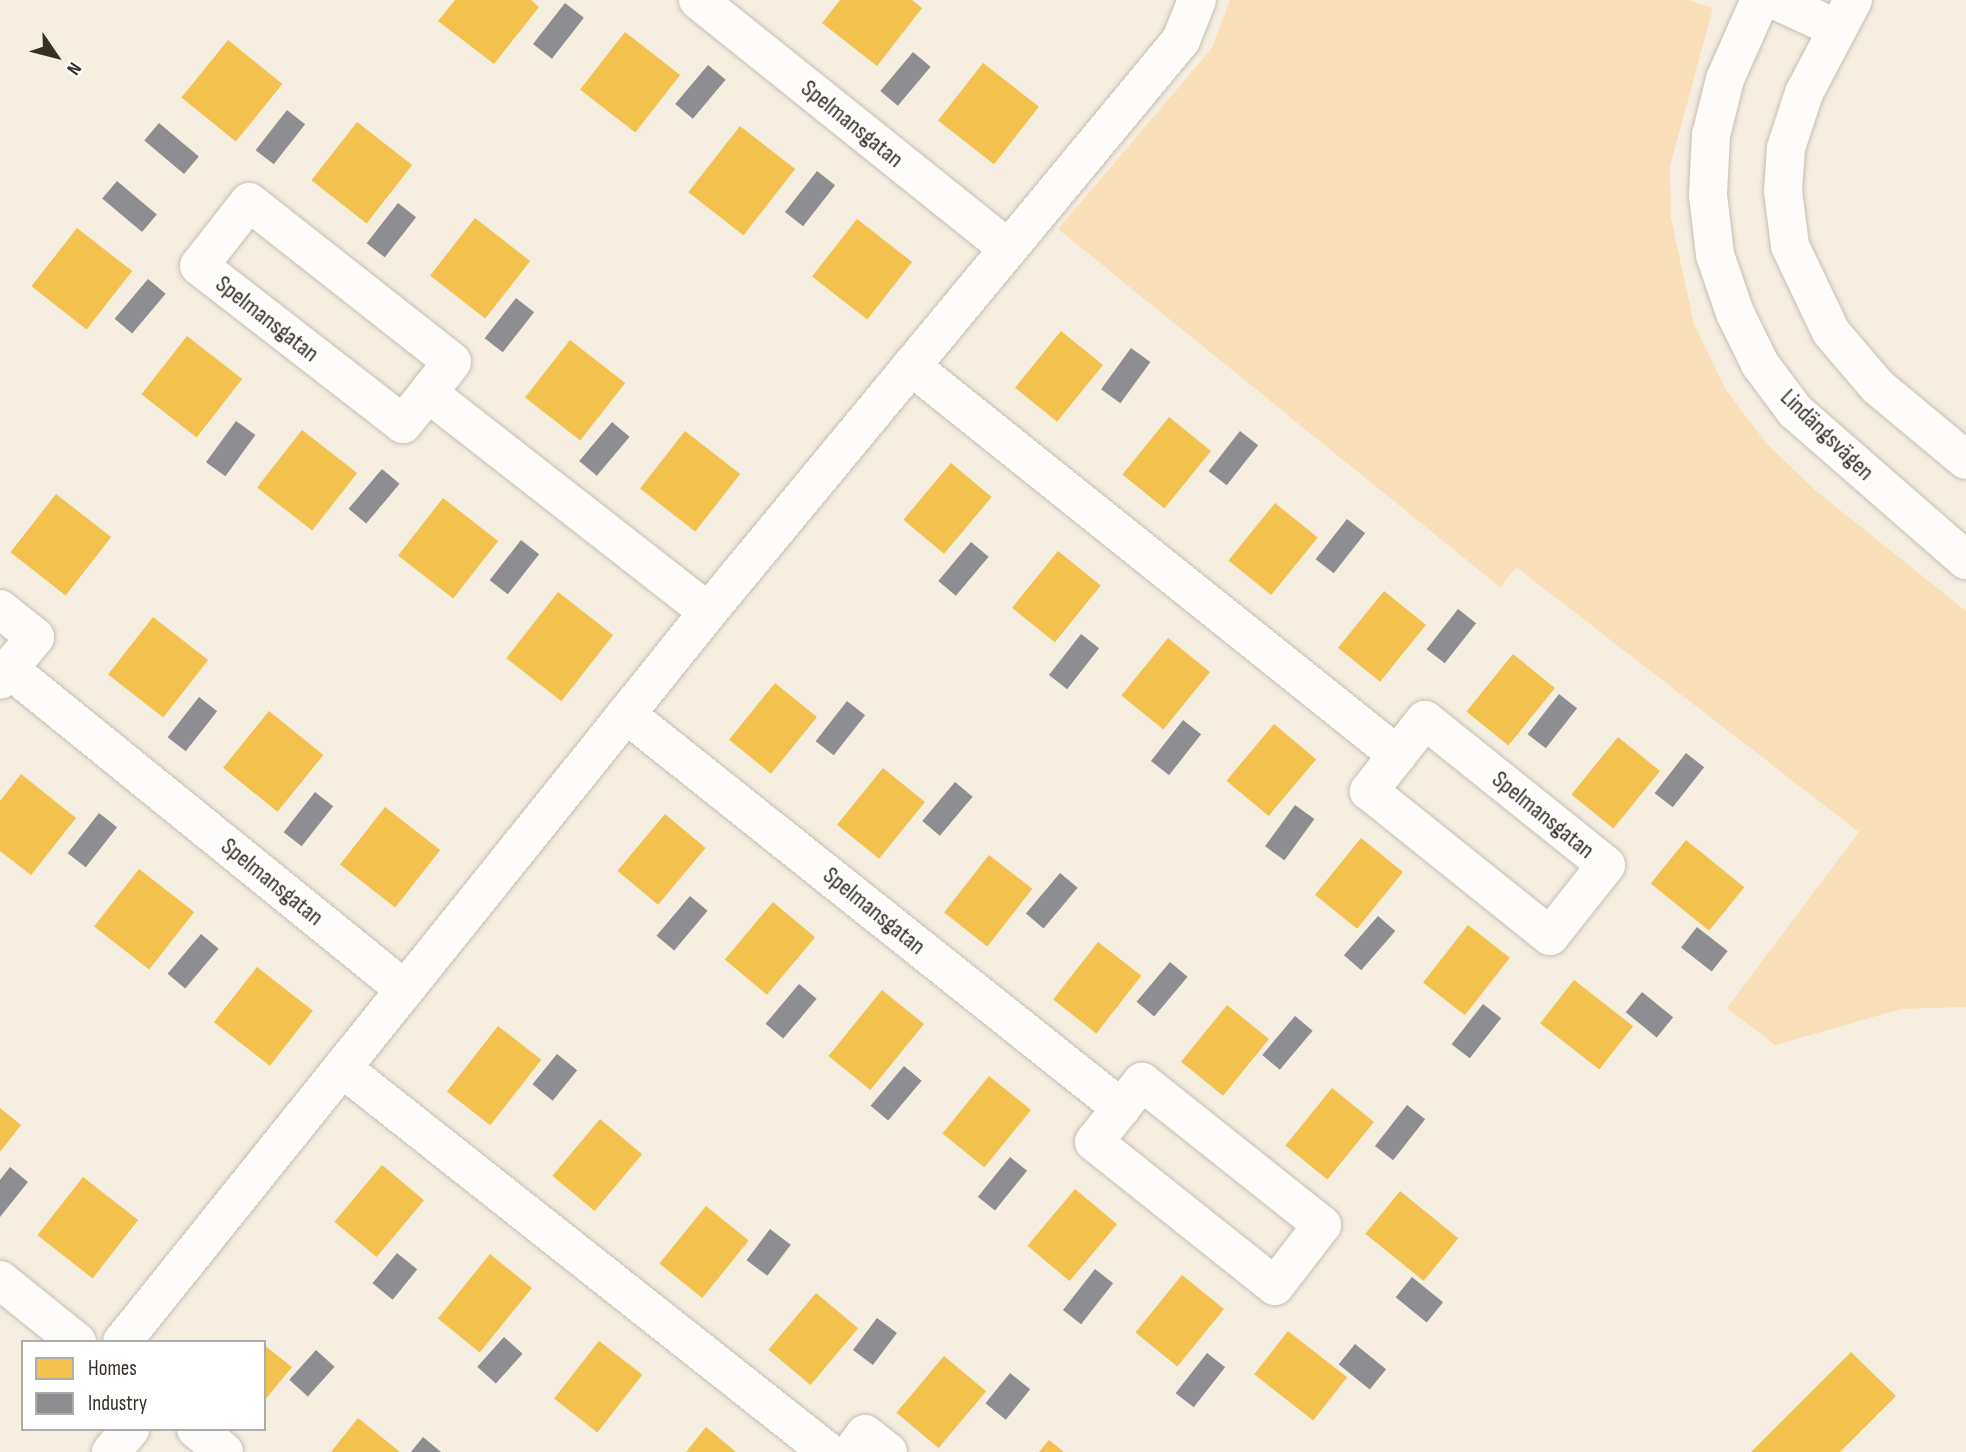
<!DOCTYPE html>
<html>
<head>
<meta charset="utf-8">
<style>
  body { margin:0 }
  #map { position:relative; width:1966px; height:1452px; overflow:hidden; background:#f6eee1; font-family:"Sofia Sans Condensed",sans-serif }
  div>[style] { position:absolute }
  .green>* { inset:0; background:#f8dfb7 }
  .homes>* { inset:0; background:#f2c14e; transform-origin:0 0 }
  .industry>* { inset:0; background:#8d8d92; transform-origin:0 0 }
  .roads { filter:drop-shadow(0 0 2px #c5bfb4) drop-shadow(0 0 2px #c5bfb4) }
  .street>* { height:38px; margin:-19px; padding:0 19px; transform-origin:19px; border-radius:19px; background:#fefcfa }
  .secondary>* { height:38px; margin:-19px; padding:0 19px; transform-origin:19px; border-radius:19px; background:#fefcfa }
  span { translate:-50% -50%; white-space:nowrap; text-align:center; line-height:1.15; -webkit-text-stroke:7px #fff; paint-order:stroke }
  .street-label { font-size:24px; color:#352f26 }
  .legend { position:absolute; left:21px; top:1340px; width:245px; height:91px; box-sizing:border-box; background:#fff; border:2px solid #aeaca8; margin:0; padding:9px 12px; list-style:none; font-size:21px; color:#352f26 }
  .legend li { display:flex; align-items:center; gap:14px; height:35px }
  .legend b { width:35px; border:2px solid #aeaca8 }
  .north { position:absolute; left:21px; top:21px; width:70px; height:70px; -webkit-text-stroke:5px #fff; paint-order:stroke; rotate:125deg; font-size:19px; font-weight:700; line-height:28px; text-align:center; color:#352f26 }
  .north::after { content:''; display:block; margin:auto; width:24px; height:32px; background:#352f26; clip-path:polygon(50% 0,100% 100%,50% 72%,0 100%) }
</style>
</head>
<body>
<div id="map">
  <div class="green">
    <div style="clip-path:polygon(1230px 0,1688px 0,1713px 8px,1670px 166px,1671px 218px,1694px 324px,1726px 390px,1767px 444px,1815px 490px,1966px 611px,1966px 1007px,1901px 1009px,1775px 1045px,1727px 1008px,1859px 832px,1516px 567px,1500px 587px,1058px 229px,1212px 48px)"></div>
  </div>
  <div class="homes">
    <div style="clip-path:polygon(455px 0,531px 0,539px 7px,494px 64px,438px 21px)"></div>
    <div style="clip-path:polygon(840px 0,912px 0,922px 8px,877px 66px,822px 23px)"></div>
    <div style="left:625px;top:32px;width:70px;height:73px;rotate:38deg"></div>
    <div style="left:228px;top:40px;width:70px;height:74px;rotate:39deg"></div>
    <div style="left:983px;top:63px;width:71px;height:73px;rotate:38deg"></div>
    <div style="left:357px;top:122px;width:70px;height:74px;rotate:38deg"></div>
    <div style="left:740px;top:126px;width:70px;height:84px;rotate:38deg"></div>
    <div style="left:475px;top:218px;width:70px;height:73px;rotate:38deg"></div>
    <div style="left:857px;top:219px;width:70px;height:73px;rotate:38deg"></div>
    <div style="left:77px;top:228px;width:70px;height:74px;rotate:38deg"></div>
    <div style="left:1061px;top:331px;width:54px;height:73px;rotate:39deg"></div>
    <div style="left:187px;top:336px;width:70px;height:74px;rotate:38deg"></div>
    <div style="left:570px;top:340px;width:70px;height:73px;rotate:38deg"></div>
    <div style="left:1169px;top:417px;width:54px;height:74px;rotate:39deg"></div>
    <div style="left:302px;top:430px;width:70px;height:73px;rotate:38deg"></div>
    <div style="left:685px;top:431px;width:70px;height:73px;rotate:38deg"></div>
    <div style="left:951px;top:463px;width:53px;height:74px;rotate:40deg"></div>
    <div style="left:56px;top:494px;width:70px;height:74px;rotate:38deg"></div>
    <div style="left:443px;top:498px;width:70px;height:73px;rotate:38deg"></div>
    <div style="left:1275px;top:503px;width:55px;height:74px;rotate:39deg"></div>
    <div style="left:1058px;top:551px;width:55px;height:73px;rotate:39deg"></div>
    <div style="left:1384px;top:591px;width:54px;height:73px;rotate:39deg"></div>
    <div style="left:558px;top:592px;width:70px;height:84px;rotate:38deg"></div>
    <div style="left:153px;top:617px;width:70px;height:73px;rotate:38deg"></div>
    <div style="left:1168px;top:638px;width:54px;height:74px;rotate:39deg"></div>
    <div style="left:1513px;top:654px;width:54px;height:74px;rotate:39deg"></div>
    <div style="left:775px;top:683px;width:54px;height:73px;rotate:39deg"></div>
    <div style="left:269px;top:711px;width:70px;height:73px;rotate:39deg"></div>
    <div style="left:1274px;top:724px;width:55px;height:74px;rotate:40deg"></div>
    <div style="left:1618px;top:737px;width:54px;height:74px;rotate:39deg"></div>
    <div style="left:883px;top:768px;width:54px;height:73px;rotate:39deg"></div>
    <div style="clip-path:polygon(21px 774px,76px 818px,31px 875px,0 851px,0 801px)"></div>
    <div style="left:385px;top:807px;width:70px;height:73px;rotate:38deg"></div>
    <div style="left:665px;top:814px;width:53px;height:74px;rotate:40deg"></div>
    <div style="left:1361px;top:838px;width:54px;height:73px;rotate:39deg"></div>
    <div style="left:1686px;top:840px;width:75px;height:56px;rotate:39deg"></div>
    <div style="left:989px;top:855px;width:55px;height:73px;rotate:38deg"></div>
    <div style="left:139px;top:869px;width:70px;height:73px;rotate:38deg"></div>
    <div style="left:773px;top:902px;width:55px;height:75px;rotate:40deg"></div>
    <div style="left:1468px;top:925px;width:53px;height:73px;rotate:38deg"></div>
    <div style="left:1098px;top:942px;width:55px;height:73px;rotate:38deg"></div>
    <div style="left:257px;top:967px;width:71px;height:70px;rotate:38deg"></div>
    <div style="left:1574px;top:980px;width:75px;height:55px;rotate:38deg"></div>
    <div style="left:882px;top:990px;width:54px;height:85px;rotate:39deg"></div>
    <div style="left:1227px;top:1005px;width:54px;height:73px;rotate:39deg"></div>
    <div style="left:498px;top:1026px;width:55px;height:83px;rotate:38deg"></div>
    <div style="left:989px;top:1076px;width:54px;height:74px;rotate:39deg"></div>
    <div style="left:1332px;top:1088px;width:54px;height:74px;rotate:39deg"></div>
    <div style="clip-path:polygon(0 1108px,21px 1125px,0 1152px)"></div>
    <div style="left:600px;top:1119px;width:55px;height:74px;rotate:40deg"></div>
    <div style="left:382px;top:1165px;width:55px;height:74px;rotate:40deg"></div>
    <div style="left:83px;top:1177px;width:70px;height:74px;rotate:38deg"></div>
    <div style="left:1075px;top:1189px;width:55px;height:74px;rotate:40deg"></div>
    <div style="left:1400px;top:1191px;width:75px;height:55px;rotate:39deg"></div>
    <div style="left:706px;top:1206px;width:55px;height:74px;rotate:39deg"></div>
    <div style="left:490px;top:1254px;width:54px;height:83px;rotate:39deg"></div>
    <div style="left:1182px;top:1275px;width:54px;height:74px;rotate:39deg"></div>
    <div style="left:816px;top:1293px;width:55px;height:74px;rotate:40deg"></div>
    <div style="left:1288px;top:1331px;width:75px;height:55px;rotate:38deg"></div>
    <div style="left:599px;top:1341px;width:55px;height:73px;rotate:38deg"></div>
    <div style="clip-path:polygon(264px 1345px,292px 1367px,264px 1401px)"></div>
    <div style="clip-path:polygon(1851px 1352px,1896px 1396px,1840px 1452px,1751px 1452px)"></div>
    <div style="left:944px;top:1356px;width:55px;height:74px;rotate:40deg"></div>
    <div style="clip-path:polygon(358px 1418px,400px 1452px,331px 1452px)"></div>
    <div style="clip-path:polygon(706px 1427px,736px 1452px,686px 1452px)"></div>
    <div style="clip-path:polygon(1049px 1440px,1064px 1452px,1039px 1452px)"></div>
  </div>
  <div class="industry">
    <div style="left:565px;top:3px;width:24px;height:52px;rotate:38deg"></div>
    <div style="left:913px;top:52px;width:23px;height:51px;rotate:40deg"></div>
    <div style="left:708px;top:65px;width:23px;height:51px;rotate:40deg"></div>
    <div style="left:287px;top:110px;width:23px;height:51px;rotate:38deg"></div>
    <div style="left:159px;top:123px;width:52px;height:23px;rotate:40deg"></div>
    <div style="left:817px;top:171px;width:23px;height:52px;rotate:38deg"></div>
    <div style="left:117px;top:181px;width:52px;height:23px;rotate:40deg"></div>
    <div style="left:398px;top:203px;width:23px;height:51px;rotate:38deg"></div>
    <div style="left:148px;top:279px;width:23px;height:52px;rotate:40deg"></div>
    <div style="left:516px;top:298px;width:23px;height:51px;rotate:38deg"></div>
    <div style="left:1131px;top:348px;width:24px;height:51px;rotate:36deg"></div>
    <div style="left:236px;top:421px;width:24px;height:51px;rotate:36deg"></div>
    <div style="left:612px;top:422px;width:23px;height:51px;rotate:40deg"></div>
    <div style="left:1240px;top:431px;width:23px;height:51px;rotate:38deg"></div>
    <div style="left:382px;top:469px;width:23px;height:52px;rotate:40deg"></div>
    <div style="left:1347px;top:519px;width:23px;height:51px;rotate:38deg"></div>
    <div style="left:521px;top:540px;width:23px;height:51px;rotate:38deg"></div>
    <div style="left:971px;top:542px;width:23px;height:51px;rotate:40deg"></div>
    <div style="left:1458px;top:609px;width:23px;height:51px;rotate:38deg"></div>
    <div style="left:1081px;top:634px;width:23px;height:52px;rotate:38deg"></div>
    <div style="left:1559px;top:694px;width:23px;height:51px;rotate:38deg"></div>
    <div style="left:199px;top:697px;width:23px;height:51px;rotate:38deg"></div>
    <div style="left:847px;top:701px;width:23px;height:51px;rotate:38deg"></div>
    <div style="left:1183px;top:720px;width:23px;height:52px;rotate:38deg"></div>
    <div style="left:1686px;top:753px;width:23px;height:51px;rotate:38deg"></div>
    <div style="left:955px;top:782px;width:23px;height:51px;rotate:40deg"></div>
    <div style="left:315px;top:792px;width:23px;height:51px;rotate:38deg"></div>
    <div style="left:1295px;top:805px;width:24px;height:51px;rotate:36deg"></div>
    <div style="left:99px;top:813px;width:23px;height:51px;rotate:38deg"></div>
    <div style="left:1060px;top:873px;width:23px;height:53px;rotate:40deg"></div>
    <div style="left:690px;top:896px;width:23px;height:52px;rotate:40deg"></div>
    <div style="left:1378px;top:916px;width:23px;height:52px;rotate:41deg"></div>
    <div style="left:1697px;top:927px;width:39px;height:26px;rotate:38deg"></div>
    <div style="left:201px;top:934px;width:23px;height:52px;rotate:40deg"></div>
    <div style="left:1170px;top:962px;width:23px;height:52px;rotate:40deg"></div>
    <div style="left:799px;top:984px;width:23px;height:52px;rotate:40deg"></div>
    <div style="left:1642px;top:992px;width:40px;height:26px;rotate:39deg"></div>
    <div style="left:1483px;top:1004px;width:23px;height:51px;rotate:38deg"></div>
    <div style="left:1295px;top:1016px;width:23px;height:51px;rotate:40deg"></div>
    <div style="left:557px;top:1054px;width:26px;height:39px;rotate:39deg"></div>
    <div style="left:904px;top:1066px;width:23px;height:52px;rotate:40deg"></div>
    <div style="left:1407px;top:1105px;width:23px;height:52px;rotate:38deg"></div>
    <div style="left:1010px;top:1157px;width:22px;height:51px;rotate:39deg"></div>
    <div style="clip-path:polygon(10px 1167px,28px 1182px,0 1217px,0 1180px)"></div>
    <div style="left:770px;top:1229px;width:26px;height:39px;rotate:37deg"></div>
    <div style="left:397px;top:1253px;width:26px;height:39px;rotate:39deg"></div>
    <div style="left:1095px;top:1269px;width:23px;height:52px;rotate:38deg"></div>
    <div style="left:1412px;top:1277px;width:40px;height:26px;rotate:39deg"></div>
    <div style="left:877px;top:1318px;width:25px;height:40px;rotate:37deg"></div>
    <div style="left:504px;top:1337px;width:25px;height:40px;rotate:42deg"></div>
    <div style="left:1355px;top:1344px;width:40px;height:26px;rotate:39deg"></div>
    <div style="left:316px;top:1350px;width:25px;height:40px;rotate:42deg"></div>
    <div style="left:1207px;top:1353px;width:23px;height:51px;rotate:38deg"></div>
    <div style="left:1010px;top:1373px;width:26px;height:39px;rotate:39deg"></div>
    <div style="clip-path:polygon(423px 1437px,441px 1452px,411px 1452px)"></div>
  </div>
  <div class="roads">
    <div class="street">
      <div style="left:698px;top:0;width:395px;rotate:38.7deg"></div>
      <div style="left:1775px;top:0;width:66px;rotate:25deg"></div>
      <div style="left:911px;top:366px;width:623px;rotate:38.67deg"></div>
      <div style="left:1397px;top:755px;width:46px;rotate:127.9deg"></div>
      <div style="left:1369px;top:791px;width:232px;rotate:38.7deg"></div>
      <div style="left:1550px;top:936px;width:90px;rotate:-51.7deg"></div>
      <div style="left:1606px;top:865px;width:232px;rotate:-141.3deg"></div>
      <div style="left:1425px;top:720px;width:45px;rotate:128.7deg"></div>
      <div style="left:428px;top:393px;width:40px;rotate:129deg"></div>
      <div style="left:403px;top:424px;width:258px;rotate:-142.2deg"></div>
      <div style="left:199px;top:266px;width:81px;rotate:-52deg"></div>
      <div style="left:249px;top:202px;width:258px;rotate:38.2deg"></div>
      <div style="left:452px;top:362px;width:39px;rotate:128deg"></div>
      <div style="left:428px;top:393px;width:355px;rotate:38deg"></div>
      <div style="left:0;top:609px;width:45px;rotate:38.7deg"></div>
      <div style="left:35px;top:637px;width:55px;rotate:129.1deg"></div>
      <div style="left:9px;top:669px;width:508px;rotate:39.01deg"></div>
      <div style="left:626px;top:714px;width:633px;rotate:38.52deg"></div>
      <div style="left:1121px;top:1108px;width:43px;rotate:128.5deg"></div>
      <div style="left:1094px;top:1142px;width:231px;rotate:38.5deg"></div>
      <div style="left:1275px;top:1286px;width:77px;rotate:-52.4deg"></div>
      <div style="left:1322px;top:1225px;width:230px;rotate:-141.5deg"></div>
      <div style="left:1142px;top:1082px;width:33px;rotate:129deg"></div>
      <div style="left:342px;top:1068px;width:619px;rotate:38.31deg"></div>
      <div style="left:0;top:1280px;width:99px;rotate:38.8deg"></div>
      <div style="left:122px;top:1342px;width:936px;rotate:-51.24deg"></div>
      <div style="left:708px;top:612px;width:742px;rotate:-50.41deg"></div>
      <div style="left:1181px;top:40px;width:43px;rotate:-68.2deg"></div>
      <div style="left:196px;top:1429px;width:36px;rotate:39deg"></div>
      <div style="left:111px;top:1452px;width:30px;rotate:-50deg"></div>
      <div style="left:852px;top:1452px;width:22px;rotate:-54deg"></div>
      <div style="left:865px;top:1434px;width:29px;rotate:38deg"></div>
    </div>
    <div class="secondary">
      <div style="left:1760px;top:0;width:86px;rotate:113.9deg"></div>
      <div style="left:1725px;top:79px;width:58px;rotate:104deg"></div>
      <div style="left:1711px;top:135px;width:60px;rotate:92.9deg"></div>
      <div style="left:1708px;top:195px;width:60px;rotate:83.3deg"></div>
      <div style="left:1715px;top:255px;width:61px;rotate:71deg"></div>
      <div style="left:1735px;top:313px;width:57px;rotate:63.9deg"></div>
      <div style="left:1760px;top:364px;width:59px;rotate:53.3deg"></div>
      <div style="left:1795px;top:411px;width:227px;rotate:41.1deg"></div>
      <div style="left:1853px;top:0;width:105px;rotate:117.8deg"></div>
      <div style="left:1804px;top:93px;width:58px;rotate:108.1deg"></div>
      <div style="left:1786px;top:148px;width:43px;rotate:94deg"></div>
      <div style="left:1783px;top:191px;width:55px;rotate:82.7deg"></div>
      <div style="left:1790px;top:246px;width:95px;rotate:64.5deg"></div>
      <div style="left:1831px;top:332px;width:72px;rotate:49.5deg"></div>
      <div style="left:1878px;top:387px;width:114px;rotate:39.7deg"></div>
    </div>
  </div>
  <div class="street-label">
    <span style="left:852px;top:124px;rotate:39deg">Spelmansgatan</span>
    <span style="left:267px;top:319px;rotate:38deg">Spelmansgatan</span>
    <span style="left:1827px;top:435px;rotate:44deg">Lindängsvägen</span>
    <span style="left:1543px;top:815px;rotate:39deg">Spelmansgatan</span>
    <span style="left:272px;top:882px;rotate:39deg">Spelmansgatan</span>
    <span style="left:874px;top:911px;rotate:39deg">Spelmansgatan</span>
  </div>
  <ul class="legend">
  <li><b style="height:19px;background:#f2c14e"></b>Homes</li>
  <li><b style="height:19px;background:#8d8d92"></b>Industry</li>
  </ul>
  <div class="north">N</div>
</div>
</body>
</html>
